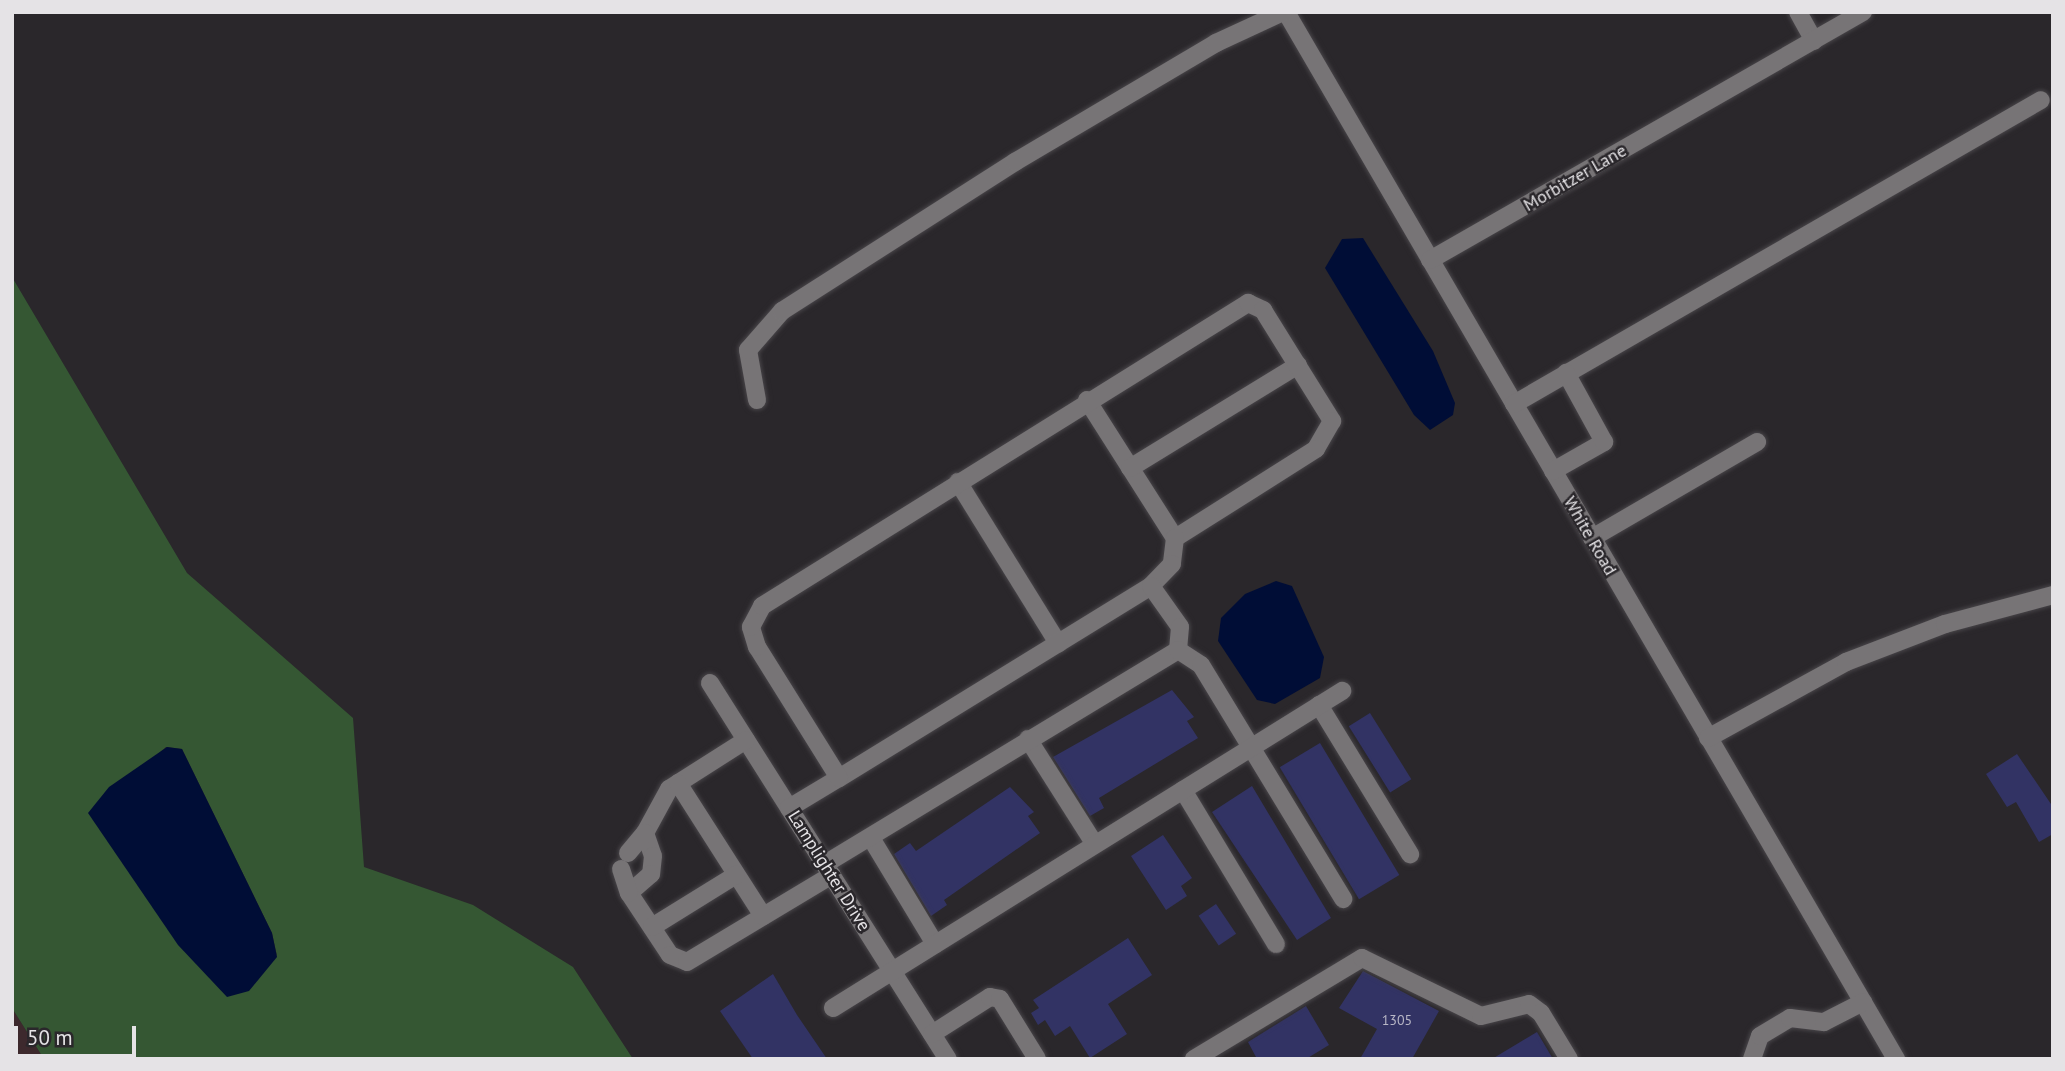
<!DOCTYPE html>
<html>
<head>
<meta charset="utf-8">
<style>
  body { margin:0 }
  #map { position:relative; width:2065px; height:1071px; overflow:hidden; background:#2a272b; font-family:"PT Sans",sans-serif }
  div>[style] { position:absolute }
  .medical>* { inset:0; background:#3d292d }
  .green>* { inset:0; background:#355733 }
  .water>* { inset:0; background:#000d36 }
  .building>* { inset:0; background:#323364; transform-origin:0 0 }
  .roads { filter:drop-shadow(0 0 2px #484549) drop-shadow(0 0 2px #484549) }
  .minor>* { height:18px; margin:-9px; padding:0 9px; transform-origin:9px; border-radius:9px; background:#777476 }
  span { translate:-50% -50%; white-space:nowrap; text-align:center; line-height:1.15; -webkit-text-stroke:5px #2a272b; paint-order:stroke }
  .number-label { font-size:14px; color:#b8b7c6 }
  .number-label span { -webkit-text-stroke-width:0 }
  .street-label { font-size:18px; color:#e5e3e6 }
  .frame { position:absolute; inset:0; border:14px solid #e5e3e6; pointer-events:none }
  .scale { position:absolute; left:14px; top:1026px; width:122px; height:32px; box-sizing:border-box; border:4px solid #e5e3e6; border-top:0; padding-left:9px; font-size:21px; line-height:24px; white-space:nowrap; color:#e5e3e6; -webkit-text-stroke:5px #2a272b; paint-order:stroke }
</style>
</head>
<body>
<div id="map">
  <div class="medical">
    <div style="clip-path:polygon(12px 1008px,44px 1059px,12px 1059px)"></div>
  </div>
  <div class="green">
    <div style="clip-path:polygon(evenodd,12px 277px,187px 573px,353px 718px,364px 867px,473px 905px,573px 967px,633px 1059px,44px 1059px,12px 1008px,12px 277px,166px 747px,182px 749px,272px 933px,277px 956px,155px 757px,166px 747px)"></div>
  </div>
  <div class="water">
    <div style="clip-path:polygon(1363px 238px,1433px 351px,1455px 403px,1453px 415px,1430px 430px,1414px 415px,1325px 268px,1342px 239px)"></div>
    <div style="clip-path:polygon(1276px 581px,1292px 586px,1324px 657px,1320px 678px,1275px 704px,1257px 700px,1218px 641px,1221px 618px,1245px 594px)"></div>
    <div style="clip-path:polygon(167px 747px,182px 749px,272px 933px,277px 957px,249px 991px,227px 997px,178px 945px,88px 813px,109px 787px)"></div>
  </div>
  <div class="building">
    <div style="clip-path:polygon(1172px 690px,1194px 717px,1187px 721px,1198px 738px,1099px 798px,1104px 808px,1090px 816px,1053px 757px)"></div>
    <div style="left:1370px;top:713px;width:78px;height:25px;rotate:58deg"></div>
    <div style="left:1320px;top:743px;width:154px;height:47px;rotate:59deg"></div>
    <div style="clip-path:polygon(2017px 754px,2053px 807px,2053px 834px,2039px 842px,2016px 802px,2007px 807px,1986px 774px)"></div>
    <div style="clip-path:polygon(1252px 786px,1331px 918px,1297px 940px,1212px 812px)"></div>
    <div style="clip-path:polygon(1010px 787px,1034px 812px,1028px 816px,1040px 833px,944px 900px,947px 905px,931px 916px,894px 854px,910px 843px,916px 851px)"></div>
    <div style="clip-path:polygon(1163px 835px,1192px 878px,1181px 886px,1187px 896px,1166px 910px,1131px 856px)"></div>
    <div style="left:1216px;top:904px;width:36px;height:21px;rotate:56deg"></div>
    <div style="clip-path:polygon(1128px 938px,1152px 975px,1108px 1004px,1127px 1034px,1090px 1058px,1070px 1026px,1055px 1036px,1045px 1020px,1038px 1025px,1031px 1013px,1039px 1008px,1033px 1000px)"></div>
    <div style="clip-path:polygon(1363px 971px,1439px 1011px,1412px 1059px,1360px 1059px,1377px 1029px,1339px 1008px)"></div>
    <div style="clip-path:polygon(773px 974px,797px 1015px,827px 1059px,753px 1059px,720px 1011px)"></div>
    <div style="clip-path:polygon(1306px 1006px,1329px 1045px,1306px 1059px,1257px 1059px,1248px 1042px)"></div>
    <div style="clip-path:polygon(1537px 1032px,1553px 1059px,1492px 1059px)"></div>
  </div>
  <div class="roads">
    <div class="minor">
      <div style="left:1286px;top:12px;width:1212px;rotate:59.77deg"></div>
      <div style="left:1798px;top:12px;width:33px;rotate:61deg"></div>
      <div style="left:1430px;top:260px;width:499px;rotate:-29.8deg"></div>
      <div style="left:757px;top:400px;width:51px;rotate:-100.2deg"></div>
      <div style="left:748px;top:350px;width:52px;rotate:-48.9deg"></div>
      <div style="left:782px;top:311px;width:277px;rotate:-32.6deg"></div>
      <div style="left:1015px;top:162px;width:234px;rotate:-30.6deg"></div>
      <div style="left:1216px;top:43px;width:74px;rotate:-24.8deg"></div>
      <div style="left:1087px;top:400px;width:164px;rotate:57.5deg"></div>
      <div style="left:1514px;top:404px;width:608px;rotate:-29.98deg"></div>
      <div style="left:1130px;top:468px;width:197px;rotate:-31.5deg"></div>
      <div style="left:1553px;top:471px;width:59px;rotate:-29.6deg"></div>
      <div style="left:1604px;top:442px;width:79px;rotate:-118.8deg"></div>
      <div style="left:958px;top:482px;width:190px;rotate:58.2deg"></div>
      <div style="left:1592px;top:538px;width:191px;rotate:-30.2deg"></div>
      <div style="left:710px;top:683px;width:445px;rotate:57.7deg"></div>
      <div style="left:1319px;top:705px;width:175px;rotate:58.6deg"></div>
      <div style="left:1708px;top:738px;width:158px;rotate:-28.8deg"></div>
      <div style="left:1846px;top:662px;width:106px;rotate:-21deg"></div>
      <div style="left:1945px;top:624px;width:112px;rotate:-15deg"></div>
      <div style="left:1028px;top:739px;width:123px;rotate:57.6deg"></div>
      <div style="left:746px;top:740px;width:91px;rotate:147.5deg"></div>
      <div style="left:669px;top:789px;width:50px;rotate:118.6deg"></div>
      <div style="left:645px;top:833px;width:24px;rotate:71deg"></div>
      <div style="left:653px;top:856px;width:18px;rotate:96deg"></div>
      <div style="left:651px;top:874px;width:29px;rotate:139deg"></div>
      <div style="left:629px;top:893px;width:74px;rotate:56.5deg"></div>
      <div style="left:670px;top:955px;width:18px;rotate:22deg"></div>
      <div style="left:687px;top:962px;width:169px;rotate:-31deg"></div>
      <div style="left:839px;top:778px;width:366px;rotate:-31.6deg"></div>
      <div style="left:678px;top:783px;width:158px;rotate:57.4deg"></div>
      <div style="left:1183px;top:790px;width:180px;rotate:58.9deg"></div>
      <div style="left:789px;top:808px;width:58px;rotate:-31deg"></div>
      <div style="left:839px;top:778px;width:155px;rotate:-122deg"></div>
      <div style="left:757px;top:647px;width:21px;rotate:-107deg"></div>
      <div style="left:751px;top:627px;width:24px;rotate:-62deg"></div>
      <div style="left:762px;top:606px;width:573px;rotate:-31.94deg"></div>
      <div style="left:1248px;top:303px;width:17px;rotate:25deg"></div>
      <div style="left:1263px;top:310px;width:131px;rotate:58.1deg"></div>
      <div style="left:1332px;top:421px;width:32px;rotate:120deg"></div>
      <div style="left:1316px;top:449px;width:167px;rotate:147.7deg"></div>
      <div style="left:1175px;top:538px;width:26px;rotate:97deg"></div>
      <div style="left:1172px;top:564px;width:30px;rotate:134deg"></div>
      <div style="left:1151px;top:586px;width:50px;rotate:54.7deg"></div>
      <div style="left:1180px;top:627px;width:23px;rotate:95deg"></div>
      <div style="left:871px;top:838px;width:124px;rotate:58.9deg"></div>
      <div style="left:628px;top:853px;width:26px;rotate:-50deg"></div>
      <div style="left:825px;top:864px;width:413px;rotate:-31.2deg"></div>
      <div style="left:1178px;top:650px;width:27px;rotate:33deg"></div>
      <div style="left:1201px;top:665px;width:274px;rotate:58.7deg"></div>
      <div style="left:621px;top:869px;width:25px;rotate:72deg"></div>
      <div style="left:652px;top:927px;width:99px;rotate:-31.8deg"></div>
      <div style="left:833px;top:1008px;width:600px;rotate:-31.91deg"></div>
      <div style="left:932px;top:1034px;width:69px;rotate:-32.5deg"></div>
      <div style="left:990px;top:997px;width:10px;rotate:11deg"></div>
      <div style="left:1000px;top:999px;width:70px;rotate:58.3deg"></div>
      <div style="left:1194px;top:1059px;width:196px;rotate:-31deg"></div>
      <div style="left:1362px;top:958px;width:132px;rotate:26deg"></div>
      <div style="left:1481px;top:1016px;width:49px;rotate:-14deg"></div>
      <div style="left:1529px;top:1004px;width:15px;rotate:37deg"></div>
      <div style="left:1541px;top:1013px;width:54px;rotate:58.7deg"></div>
      <div style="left:1752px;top:1059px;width:24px;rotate:-71deg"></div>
      <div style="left:1760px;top:1036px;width:35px;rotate:-31deg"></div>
      <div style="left:1790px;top:1018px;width:34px;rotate:7deg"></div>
      <div style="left:1824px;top:1022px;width:44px;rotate:-27.1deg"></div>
    </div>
  </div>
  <div class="number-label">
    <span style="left:1397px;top:1020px">1305</span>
  </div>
  <div class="street-label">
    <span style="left:1575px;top:178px;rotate:-30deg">Morbitzer Lane</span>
    <span style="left:1590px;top:536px;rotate:60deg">White Road</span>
    <span style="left:829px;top:871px;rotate:58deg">Lamplighter Drive</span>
  </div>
  <div class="frame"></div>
  <div class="scale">50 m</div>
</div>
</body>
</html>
